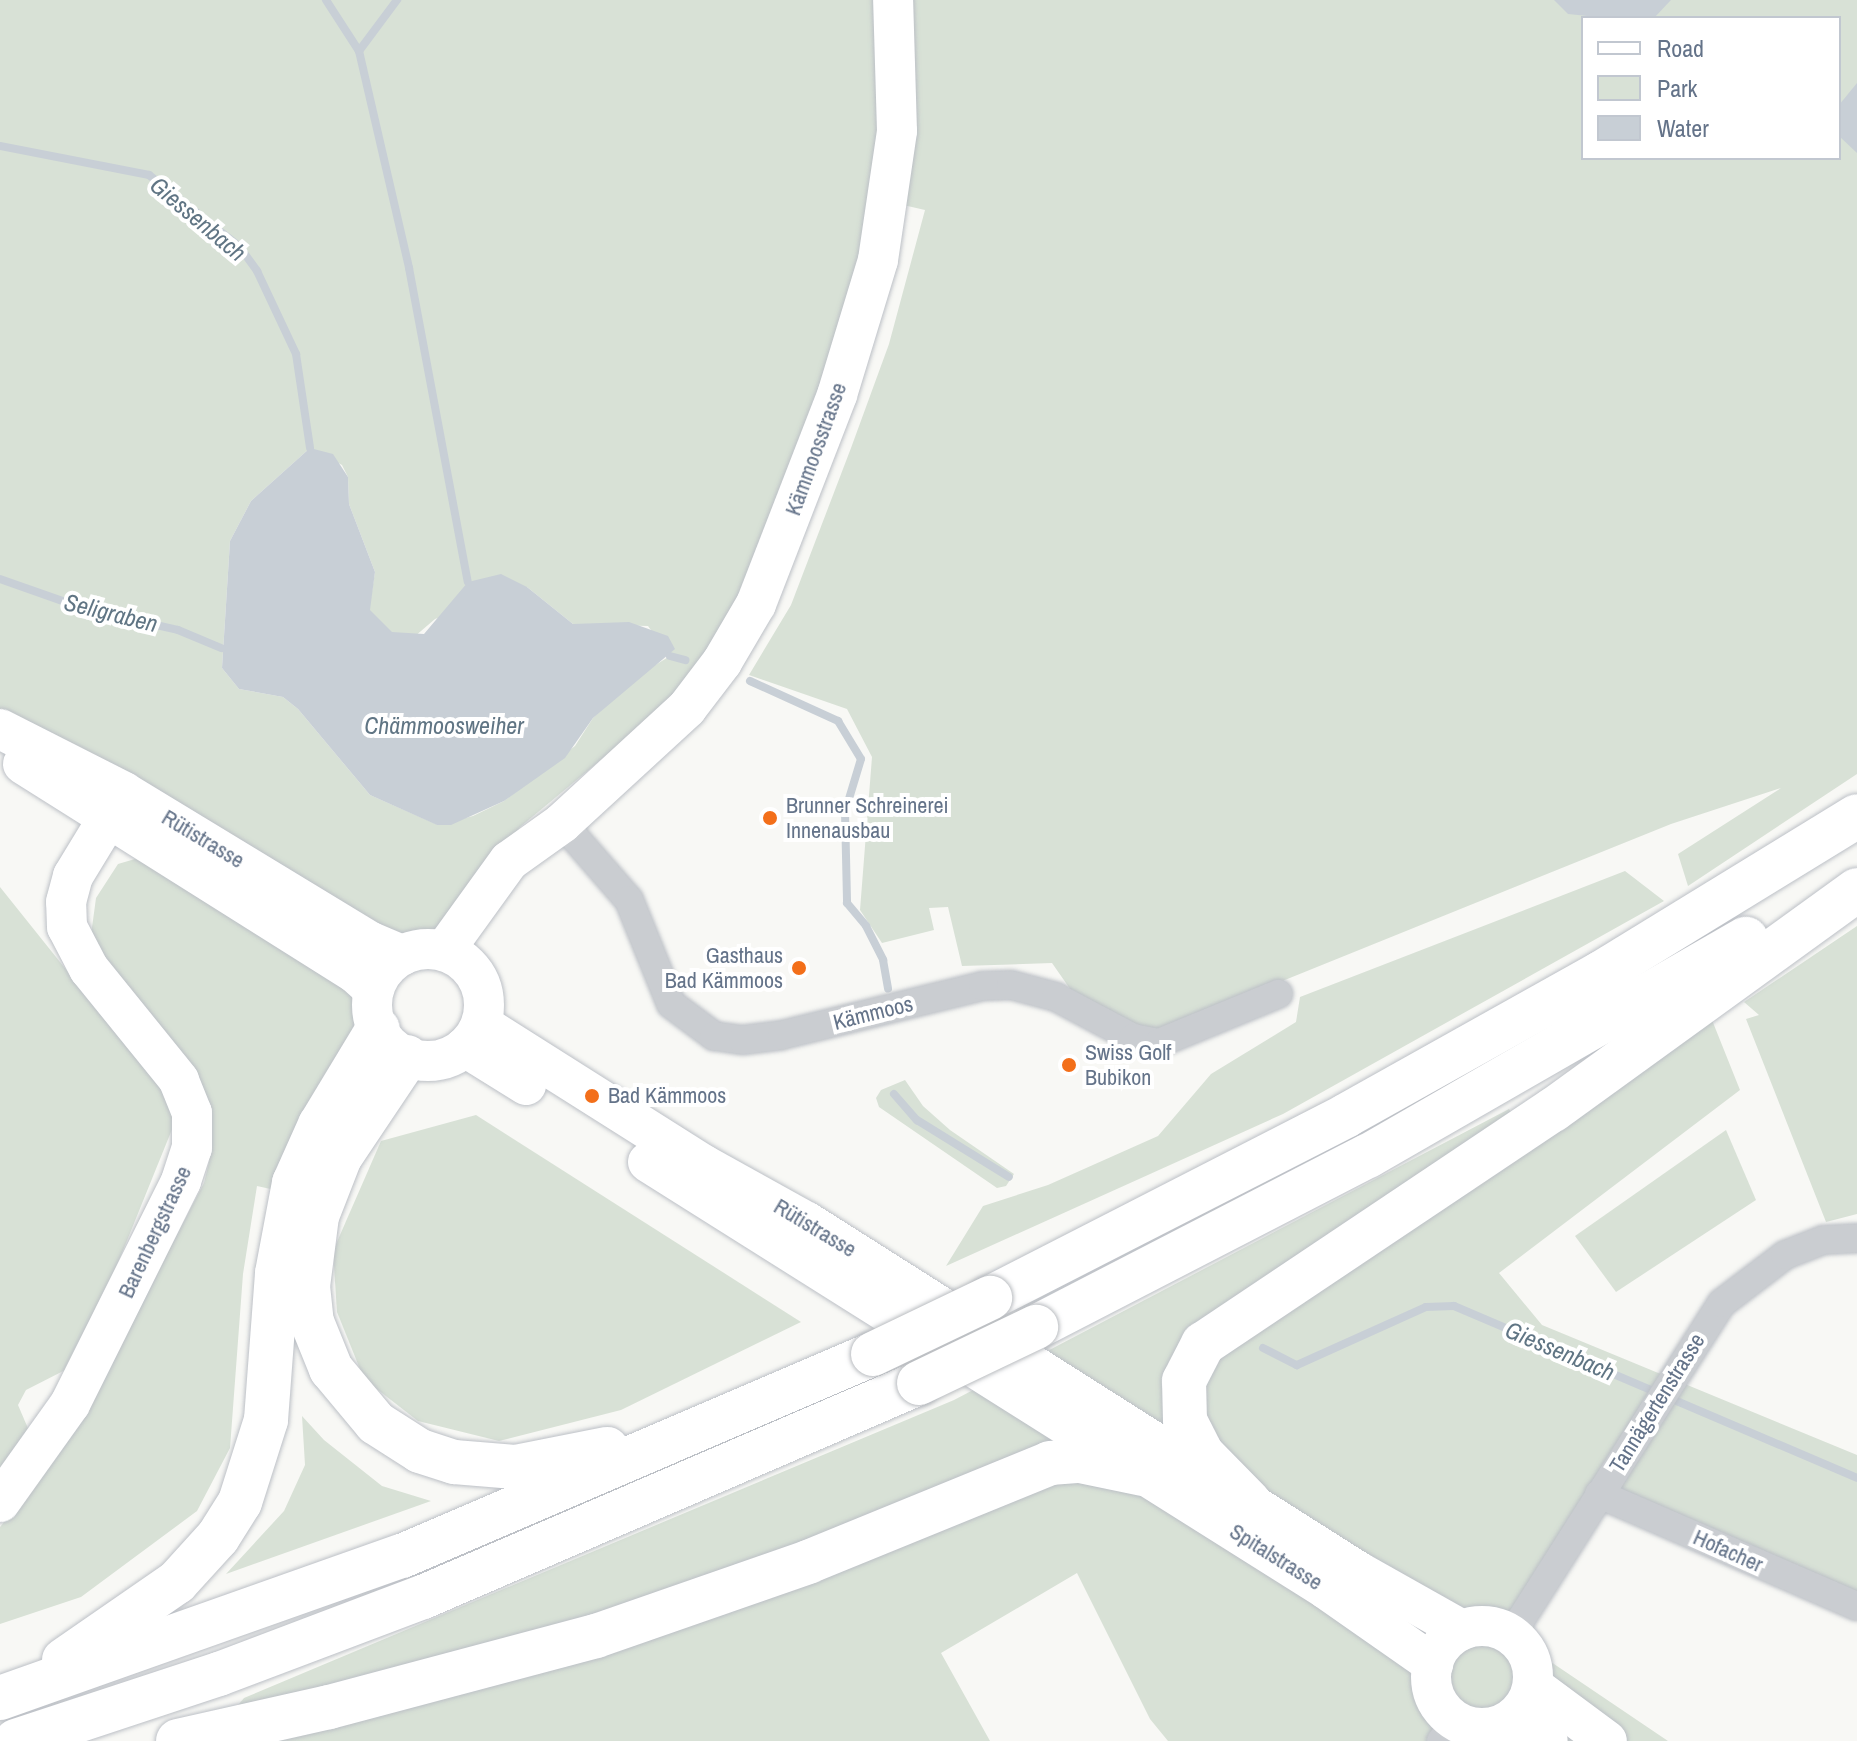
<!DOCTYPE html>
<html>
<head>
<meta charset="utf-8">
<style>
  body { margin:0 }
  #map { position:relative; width:1857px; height:1741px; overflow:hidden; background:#f8f8f5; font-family:"Archivo Narrow",sans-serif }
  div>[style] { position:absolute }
  .green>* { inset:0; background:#d8e1d6 }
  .water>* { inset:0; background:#c8cfd6 }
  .stream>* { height:8px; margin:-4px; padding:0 4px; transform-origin:4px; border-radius:4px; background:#c8cfd6 }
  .roads { filter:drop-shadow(0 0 2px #bcc0c6) drop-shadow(0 0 2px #bcc0c6) }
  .street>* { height:28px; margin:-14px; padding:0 14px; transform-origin:14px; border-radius:14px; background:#cacdd1 }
  .secondary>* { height:40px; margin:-20px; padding:0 20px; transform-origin:20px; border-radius:20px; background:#fff }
  .secondary>.ring { margin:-20px; padding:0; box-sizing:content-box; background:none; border:40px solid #fff; border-radius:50% }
  .highway>* { height:44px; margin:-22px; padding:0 22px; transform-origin:22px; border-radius:22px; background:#fff }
  .bridges { filter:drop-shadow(0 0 2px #babdc1) drop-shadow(0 0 2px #babdc1) }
  .highway-bridge>* { height:44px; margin:-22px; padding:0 22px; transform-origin:22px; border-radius:22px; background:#fff }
  .dots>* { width:22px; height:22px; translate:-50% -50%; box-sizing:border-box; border:4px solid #fff; border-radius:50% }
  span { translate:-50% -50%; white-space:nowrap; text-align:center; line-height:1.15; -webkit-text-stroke:8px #fff; paint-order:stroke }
  .street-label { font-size:22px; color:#647389 }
  .poi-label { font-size:22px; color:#647389 }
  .left { translate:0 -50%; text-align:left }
  .right { translate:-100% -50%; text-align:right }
  .water-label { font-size:24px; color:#607584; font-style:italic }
  .legend { position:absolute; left:1581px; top:16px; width:260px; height:144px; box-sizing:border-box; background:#fff; border:2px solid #c1c7d0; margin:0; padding:10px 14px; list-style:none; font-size:24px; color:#647389 }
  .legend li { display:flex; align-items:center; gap:16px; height:40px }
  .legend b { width:40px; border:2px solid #c1c7d0 }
</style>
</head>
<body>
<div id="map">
  <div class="green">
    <div style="clip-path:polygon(evenodd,0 0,881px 0,886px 91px,854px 303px,759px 562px,710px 653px,656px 714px,520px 827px,441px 929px,430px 936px,405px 941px,0 714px,0 0,310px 448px,342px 465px,348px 477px,349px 504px,375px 572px,369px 610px,392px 633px,414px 637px,435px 619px,527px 587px,573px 624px,648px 626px,670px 656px,639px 675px,593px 718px,575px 746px,504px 801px,473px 816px,438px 825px,370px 795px,298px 709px,283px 697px,239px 689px,222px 668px,230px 541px,251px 501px,310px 448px)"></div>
    <div style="clip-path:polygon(evenodd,893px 0,1857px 0,1857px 774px,1688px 886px,1678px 854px,1781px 788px,1671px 824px,1151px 1034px,1075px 996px,1052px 963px,962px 966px,948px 907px,929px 908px,934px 930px,882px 943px,860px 910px,872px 757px,847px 709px,749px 675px,791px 605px,851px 448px,889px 344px,925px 210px,890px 202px,893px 0,1583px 18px,1839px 18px,1839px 158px,1583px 158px,1583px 18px)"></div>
    <div style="clip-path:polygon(135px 859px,150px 862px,337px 975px,359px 1000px,361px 1034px,275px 1190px,257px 1186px,243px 1274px,230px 1448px,197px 1511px,81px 1597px,0 1624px,0 1527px,40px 1479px,97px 1387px,204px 1183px,209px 1162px,212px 1142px,91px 935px,96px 898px,118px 864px)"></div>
    <div style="clip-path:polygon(1625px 871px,1664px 901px,1283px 1114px,946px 1266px,983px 1206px,1048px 1185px,1158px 1136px,1211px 1074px,1296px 1022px,1300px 997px)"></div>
    <div style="clip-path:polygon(0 887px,160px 1087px,175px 1122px,77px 1364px,26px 1390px,18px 1405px,33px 1440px,0 1481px)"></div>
    <div style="clip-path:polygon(1857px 926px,1857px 1214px,1826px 1222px,1746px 1019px,1759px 1015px,1744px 1002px)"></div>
    <div style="clip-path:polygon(1712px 1020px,1740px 1090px,1499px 1273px,1542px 1325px,1857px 1455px,1857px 1606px,1600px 1495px,1511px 1635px,1668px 1741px,1168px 1741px,1150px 1719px,1077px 1573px,941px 1653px,990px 1741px,208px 1741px,244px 1698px,954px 1400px,1509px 1109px,1533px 1144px)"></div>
    <div style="clip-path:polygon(905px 1080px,923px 1106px,950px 1130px,1014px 1174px,1006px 1186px,997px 1188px,879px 1107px,876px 1098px,881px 1090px)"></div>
    <div style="clip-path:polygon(476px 1115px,801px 1322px,621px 1410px,499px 1441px,418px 1421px,364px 1379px,337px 1312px,333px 1251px,381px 1141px)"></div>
    <div style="clip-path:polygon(1726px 1130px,1756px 1200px,1616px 1292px,1575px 1236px)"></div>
    <div style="clip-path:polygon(302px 1416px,324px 1440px,382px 1486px,431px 1501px,226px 1574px,284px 1511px,305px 1465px)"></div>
  </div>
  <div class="water">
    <div style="clip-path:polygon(1554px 0,1671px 0,1654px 18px,1607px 18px,1568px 14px)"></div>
    <div style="clip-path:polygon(1857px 83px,1857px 153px,1839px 136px,1839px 105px)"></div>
    <div style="clip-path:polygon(310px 448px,333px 454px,348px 477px,349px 504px,375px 572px,370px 610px,392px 632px,424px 634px,468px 582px,501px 574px,527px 587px,573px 624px,629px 622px,668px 636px,675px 649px,593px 718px,565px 758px,504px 801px,451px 825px,437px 825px,370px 795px,298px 709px,283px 697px,239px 689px,222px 668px,230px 541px,251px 501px)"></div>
  </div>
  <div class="stream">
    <div style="left:326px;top:0;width:61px;rotate:57.1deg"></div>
    <div style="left:359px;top:51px;width:223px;rotate:77deg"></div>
    <div style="left:409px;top:268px;width:319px;rotate:79.4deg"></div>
    <div style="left:359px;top:51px;width:64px;rotate:-53.3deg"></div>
    <div style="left:0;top:146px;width:152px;rotate:11deg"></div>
    <div style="left:149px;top:175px;width:115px;rotate:38.3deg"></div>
    <div style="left:239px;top:246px;width:31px;rotate:54deg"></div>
    <div style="left:257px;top:271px;width:92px;rotate:64.8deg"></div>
    <div style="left:296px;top:354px;width:95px;rotate:81.5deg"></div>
    <div style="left:0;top:579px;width:90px;rotate:19.4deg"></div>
    <div style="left:85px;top:609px;width:95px;rotate:12.7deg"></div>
    <div style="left:178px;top:630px;width:47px;rotate:22.7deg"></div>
    <div style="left:670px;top:656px;width:16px;rotate:15deg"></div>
    <div style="left:750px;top:681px;width:97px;rotate:24.4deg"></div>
    <div style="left:838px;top:721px;width:44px;rotate:58.8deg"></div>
    <div style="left:861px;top:759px;width:55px;rotate:106.8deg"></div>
    <div style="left:845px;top:812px;width:91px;rotate:88.7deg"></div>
    <div style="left:847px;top:903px;width:30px;rotate:50deg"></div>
    <div style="left:866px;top:926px;width:38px;rotate:63deg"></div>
    <div style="left:883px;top:960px;width:29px;rotate:80deg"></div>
    <div style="left:894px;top:1094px;width:35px;rotate:49deg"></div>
    <div style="left:917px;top:1120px;width:108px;rotate:31.8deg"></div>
    <div style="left:1263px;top:1348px;width:38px;rotate:27deg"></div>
    <div style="left:1297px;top:1365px;width:141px;rotate:-24.2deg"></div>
    <div style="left:1426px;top:1307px;width:28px;rotate:-2deg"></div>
    <div style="left:1454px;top:1306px;width:438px;rotate:23.1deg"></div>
  </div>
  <div class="roads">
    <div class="street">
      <div style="left:562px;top:823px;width:102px;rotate:49deg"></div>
      <div style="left:629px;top:900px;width:112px;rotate:68deg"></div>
      <div style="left:671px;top:1004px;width:54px;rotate:36.7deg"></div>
      <div style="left:714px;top:1036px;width:29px;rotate:8deg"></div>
      <div style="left:743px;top:1040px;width:39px;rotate:-7deg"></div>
      <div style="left:782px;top:1035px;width:207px;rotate:-13.7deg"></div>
      <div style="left:983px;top:986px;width:28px;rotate:-2deg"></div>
      <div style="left:1011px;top:985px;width:47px;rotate:14.9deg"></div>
      <div style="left:1056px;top:997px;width:87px;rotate:28deg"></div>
      <div style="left:1133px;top:1038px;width:26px;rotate:11deg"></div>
      <div style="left:1159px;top:1043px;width:129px;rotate:-22.4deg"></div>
      <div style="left:1599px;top:1494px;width:281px;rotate:23.5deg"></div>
      <div style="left:1511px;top:1635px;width:393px;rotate:-57.6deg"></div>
      <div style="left:1722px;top:1303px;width:79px;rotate:-37.3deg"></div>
      <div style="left:1785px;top:1255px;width:41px;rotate:-21.5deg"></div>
      <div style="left:1823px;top:1240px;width:34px;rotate:-3deg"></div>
      <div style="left:1441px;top:1741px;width:25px;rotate:-48deg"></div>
    </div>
    <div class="secondary">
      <div style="left:0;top:729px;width:139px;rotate:26.9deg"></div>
      <div style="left:124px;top:792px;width:289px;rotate:31.3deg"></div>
      <div style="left:371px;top:942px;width:34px;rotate:23deg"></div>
      <div style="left:23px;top:764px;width:392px;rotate:32.2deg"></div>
      <div style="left:355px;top:973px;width:25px;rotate:42deg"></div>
      <div class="ring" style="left:372px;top:949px;width:72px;height:72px"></div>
      <div style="left:444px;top:951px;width:111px;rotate:-54.2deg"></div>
      <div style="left:509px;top:861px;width:65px;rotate:-35.6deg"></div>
      <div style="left:562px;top:823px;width:170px;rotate:-42.6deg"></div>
      <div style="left:687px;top:708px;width:58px;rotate:-52.7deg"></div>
      <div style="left:722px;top:662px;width:67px;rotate:-59.6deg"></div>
      <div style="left:756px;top:604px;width:224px;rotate:-68.8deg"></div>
      <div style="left:837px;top:395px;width:141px;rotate:-73.1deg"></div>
      <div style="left:878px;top:260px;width:130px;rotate:-81.6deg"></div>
      <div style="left:897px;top:131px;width:131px;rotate:-91.7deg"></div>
      <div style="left:481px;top:1024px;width:264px;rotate:32.3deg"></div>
      <div style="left:704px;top:1165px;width:118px;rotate:29deg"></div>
      <div style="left:807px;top:1222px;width:654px;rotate:32.38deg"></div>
      <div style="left:1359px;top:1572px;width:118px;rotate:29.4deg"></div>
      <div style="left:465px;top:1047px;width:72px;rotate:31.9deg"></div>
      <div style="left:648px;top:1162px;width:801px;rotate:32.2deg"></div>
      <div style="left:1326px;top:1589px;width:131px;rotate:35deg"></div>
      <div style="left:0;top:1502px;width:120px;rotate:-54.5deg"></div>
      <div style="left:70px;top:1404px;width:249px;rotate:-63.5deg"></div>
      <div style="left:181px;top:1181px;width:35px;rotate:-72deg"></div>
      <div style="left:192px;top:1148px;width:35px;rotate:-90deg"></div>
      <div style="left:192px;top:1113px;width:35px;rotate:-112deg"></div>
      <div style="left:179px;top:1080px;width:143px;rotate:-129deg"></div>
      <div style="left:89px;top:969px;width:47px;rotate:-117.6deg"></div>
      <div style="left:67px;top:927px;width:25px;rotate:-92deg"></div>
      <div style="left:66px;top:902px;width:27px;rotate:-75deg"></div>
      <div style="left:73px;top:876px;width:98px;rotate:-58.7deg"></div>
      <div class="ring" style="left:1431px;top:1626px;width:62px;height:62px"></div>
      <div style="left:1533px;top:1686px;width:92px;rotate:36.6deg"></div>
      <div style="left:1509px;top:1722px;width:43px;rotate:26deg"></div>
    </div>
    <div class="highway">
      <div style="left:407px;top:1057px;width:120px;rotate:123.8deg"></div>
      <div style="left:340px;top:1157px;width:63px;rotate:111.3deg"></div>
      <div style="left:317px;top:1216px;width:71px;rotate:97.3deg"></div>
      <div style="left:308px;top:1286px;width:36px;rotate:84deg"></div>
      <div style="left:312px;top:1322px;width:51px;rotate:68deg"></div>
      <div style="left:331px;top:1369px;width:70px;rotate:50.2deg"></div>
      <div style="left:376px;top:1423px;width:52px;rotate:32.5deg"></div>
      <div style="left:420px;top:1451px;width:36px;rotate:18deg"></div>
      <div style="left:454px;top:1462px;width:61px;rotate:4.7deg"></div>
      <div style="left:515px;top:1467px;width:94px;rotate:-11.1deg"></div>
      <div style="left:990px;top:1298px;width:401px;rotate:-27.1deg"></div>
      <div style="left:1347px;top:1115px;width:291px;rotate:-29.2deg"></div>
      <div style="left:1601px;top:973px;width:300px;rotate:-31.5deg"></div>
      <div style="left:1036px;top:1327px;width:373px;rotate:-27.3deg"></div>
      <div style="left:1368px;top:1156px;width:436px;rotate:-29.9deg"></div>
      <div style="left:1249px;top:1502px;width:67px;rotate:-134.4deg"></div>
      <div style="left:1202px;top:1454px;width:37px;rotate:-117deg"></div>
      <div style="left:1185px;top:1421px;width:40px;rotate:-91.4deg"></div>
      <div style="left:1184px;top:1381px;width:42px;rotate:-62.8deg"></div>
      <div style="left:1203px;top:1344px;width:421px;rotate:-33.8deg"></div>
      <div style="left:1553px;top:1110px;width:375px;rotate:-35.9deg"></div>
      <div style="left:64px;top:1660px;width:137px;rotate:-34.6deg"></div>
      <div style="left:177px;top:1582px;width:61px;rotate:-47.7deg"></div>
      <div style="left:218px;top:1537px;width:41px;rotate:-57.8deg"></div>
      <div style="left:240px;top:1502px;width:86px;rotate:-72.4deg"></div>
      <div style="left:266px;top:1420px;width:147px;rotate:-85.7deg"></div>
      <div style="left:277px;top:1273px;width:92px;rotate:-79.3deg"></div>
      <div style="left:294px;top:1183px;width:64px;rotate:-65.9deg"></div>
      <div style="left:320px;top:1125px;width:112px;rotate:-58.9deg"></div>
      <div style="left:0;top:1698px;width:426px;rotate:-19.5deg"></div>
      <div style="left:402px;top:1556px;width:512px;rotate:-23.21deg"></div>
      <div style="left:16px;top:1741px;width:214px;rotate:-18.3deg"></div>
      <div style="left:219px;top:1674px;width:218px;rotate:-20.7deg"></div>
      <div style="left:423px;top:1597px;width:540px;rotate:-23.34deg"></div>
      <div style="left:178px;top:1741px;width:155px;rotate:-12.7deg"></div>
      <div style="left:329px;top:1707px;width:276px;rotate:-14.9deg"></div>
      <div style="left:596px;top:1636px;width:225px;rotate:-19.2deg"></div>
      <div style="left:808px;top:1562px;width:261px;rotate:-22.2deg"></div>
      <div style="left:1050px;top:1463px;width:30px;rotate:-4deg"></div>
      <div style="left:1080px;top:1461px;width:64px;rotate:11.7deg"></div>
    </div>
  </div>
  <div class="bridges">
    <div class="highway-bridge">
      <div style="left:873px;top:1354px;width:130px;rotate:-25.6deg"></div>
      <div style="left:919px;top:1383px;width:130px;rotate:-25.6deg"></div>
    </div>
  </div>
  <div class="dots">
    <div style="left:770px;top:818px;background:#f36f1a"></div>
    <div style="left:799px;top:968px;background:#f36f1a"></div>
    <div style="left:1069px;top:1065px;background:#f36f1a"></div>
    <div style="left:592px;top:1096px;background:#f36f1a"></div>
  </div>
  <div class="street-label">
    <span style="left:816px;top:449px;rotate:-70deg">Kämmoosstrasse</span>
    <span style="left:203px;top:839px;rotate:31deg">Rütistrasse</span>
    <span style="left:873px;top:1013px;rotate:-14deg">Kämmoos</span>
    <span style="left:815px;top:1228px;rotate:31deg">Rütistrasse</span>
    <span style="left:155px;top:1232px;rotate:-65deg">Barenbergstrasse</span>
    <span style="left:1657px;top:1403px;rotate:-58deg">Tannägertenstrasse</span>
    <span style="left:1728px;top:1551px;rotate:24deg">Hofacher</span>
    <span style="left:1276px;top:1557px;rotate:32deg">Spitalstrasse</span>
  </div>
  <div class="poi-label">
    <span class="left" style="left:786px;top:818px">Brunner Schreinerei<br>Innenausbau</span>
    <span class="right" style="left:783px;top:968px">Gasthaus<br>Bad Kämmoos</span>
    <span class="left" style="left:1085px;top:1065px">Swiss Golf<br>Bubikon</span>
    <span class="left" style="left:608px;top:1096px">Bad Kämmoos</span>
  </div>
  <div class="water-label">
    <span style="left:198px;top:219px;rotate:40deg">Giessenbach</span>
    <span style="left:111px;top:613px;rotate:14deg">Seligraben</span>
    <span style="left:444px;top:726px">Chämmoosweiher</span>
    <span style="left:1560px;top:1351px;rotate:23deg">Giessenbach</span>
  </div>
  <ul class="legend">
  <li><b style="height:10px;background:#fff"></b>Road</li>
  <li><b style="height:22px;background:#d8e1d6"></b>Park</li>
  <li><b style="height:22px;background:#c8cfd6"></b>Water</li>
  </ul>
</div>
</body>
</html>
